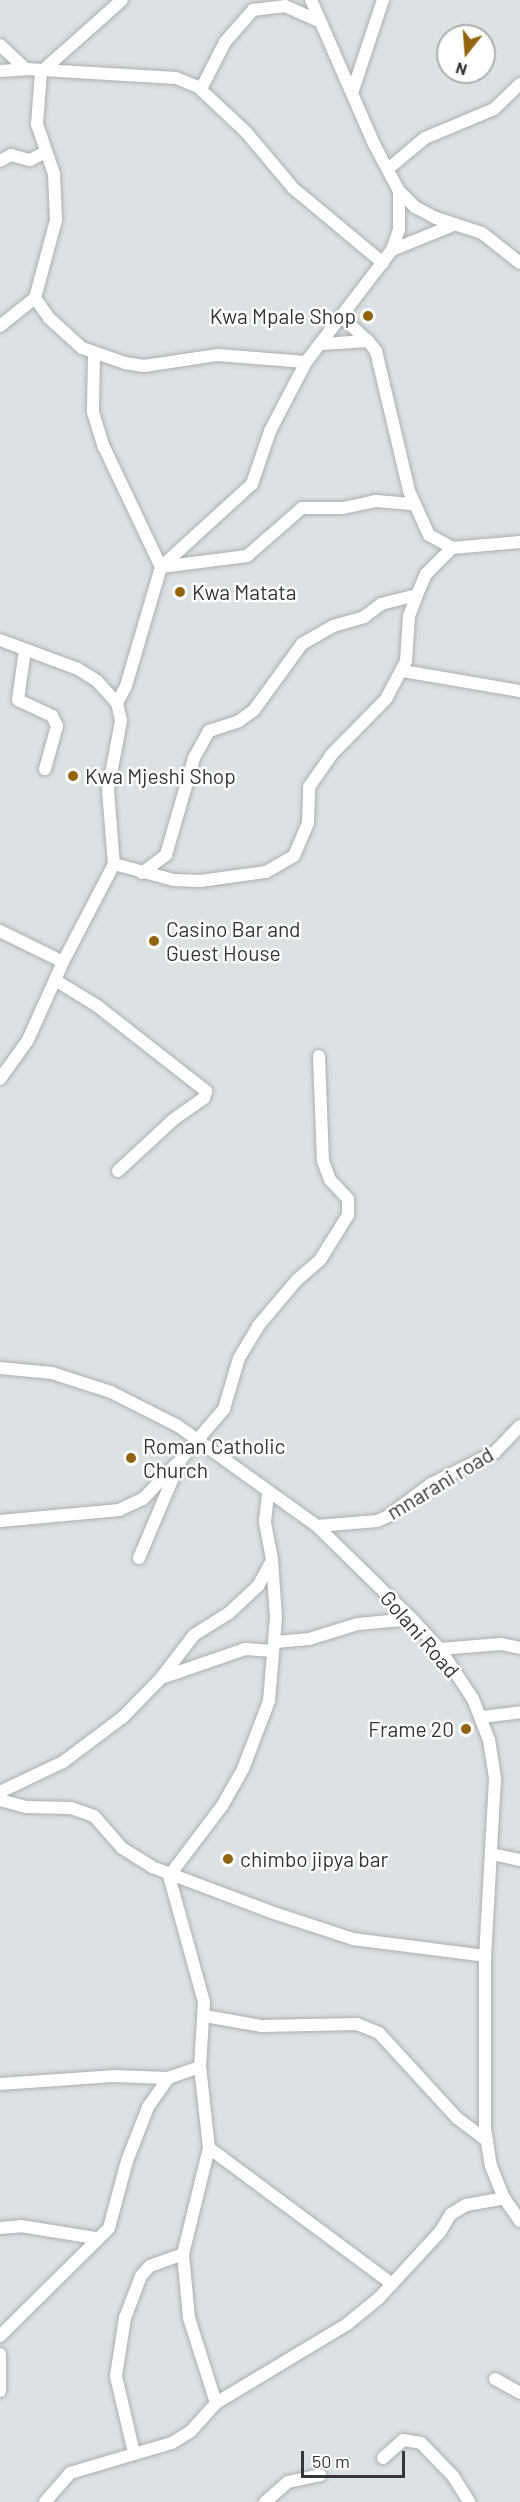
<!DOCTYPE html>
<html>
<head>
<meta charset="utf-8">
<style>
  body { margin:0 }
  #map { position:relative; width:520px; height:2502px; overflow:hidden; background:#dce1e3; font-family:Barlow,sans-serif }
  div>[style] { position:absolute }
  .roads { filter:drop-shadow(0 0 2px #acb0b2) drop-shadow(0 0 2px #acb0b2) }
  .minor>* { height:12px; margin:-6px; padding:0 6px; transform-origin:6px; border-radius:6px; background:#fff }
  .dots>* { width:16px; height:16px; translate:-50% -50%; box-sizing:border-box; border:3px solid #fff; border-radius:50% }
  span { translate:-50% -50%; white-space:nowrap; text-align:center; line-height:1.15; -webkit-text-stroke:5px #fff; paint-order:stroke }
  .poi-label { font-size:21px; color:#343637 }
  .right { translate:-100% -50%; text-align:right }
  .left { translate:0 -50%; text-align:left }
  .street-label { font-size:21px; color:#343637 }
  .north { position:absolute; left:436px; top:24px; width:60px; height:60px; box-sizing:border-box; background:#fff; border:2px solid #aeafaf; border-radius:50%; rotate:197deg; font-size:16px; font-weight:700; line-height:24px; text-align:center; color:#343637 }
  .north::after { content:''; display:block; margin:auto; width:21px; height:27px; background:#91650f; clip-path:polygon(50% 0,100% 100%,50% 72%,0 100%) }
  .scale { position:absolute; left:301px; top:2451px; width:104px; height:27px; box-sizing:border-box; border:3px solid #343637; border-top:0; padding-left:8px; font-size:18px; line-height:21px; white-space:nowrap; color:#343637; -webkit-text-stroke:4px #fff; paint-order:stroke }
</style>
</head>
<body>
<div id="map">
  <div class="roads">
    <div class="minor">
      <div style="left:0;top:45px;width:35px;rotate:43deg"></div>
      <div style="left:0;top:71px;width:26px;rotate:-4deg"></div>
      <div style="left:26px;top:69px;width:150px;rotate:3.4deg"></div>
      <div style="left:176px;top:78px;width:24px;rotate:22deg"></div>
      <div style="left:198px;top:87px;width:66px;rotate:43.2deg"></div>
      <div style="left:246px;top:132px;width:73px;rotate:50deg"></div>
      <div style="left:293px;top:188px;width:117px;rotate:39.8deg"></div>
      <div style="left:201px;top:89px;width:53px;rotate:-62.9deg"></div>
      <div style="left:225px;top:42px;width:43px;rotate:-48.8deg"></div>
      <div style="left:253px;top:10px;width:32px;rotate:-7deg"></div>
      <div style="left:285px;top:6px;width:37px;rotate:24deg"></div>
      <div style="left:353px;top:90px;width:95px;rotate:-71.6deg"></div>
      <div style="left:0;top:161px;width:13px;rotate:-29deg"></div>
      <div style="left:11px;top:155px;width:20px;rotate:15deg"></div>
      <div style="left:30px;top:160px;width:18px;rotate:-27deg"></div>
      <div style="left:389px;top:168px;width:47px;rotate:-39.8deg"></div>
      <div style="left:425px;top:138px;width:75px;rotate:-22.8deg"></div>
      <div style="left:494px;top:109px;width:36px;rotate:-44deg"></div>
      <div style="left:399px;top:191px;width:23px;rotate:45deg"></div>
      <div style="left:415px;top:207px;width:24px;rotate:28deg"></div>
      <div style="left:436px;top:218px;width:48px;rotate:18.1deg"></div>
      <div style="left:482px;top:233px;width:48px;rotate:38.3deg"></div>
      <div style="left:392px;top:250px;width:69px;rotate:-22.1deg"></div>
      <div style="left:35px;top:298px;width:24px;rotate:55deg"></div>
      <div style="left:49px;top:318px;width:45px;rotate:42.3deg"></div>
      <div style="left:82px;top:348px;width:46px;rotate:19.2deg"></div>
      <div style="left:125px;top:363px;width:19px;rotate:9deg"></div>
      <div style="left:144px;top:366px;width:75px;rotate:-8.5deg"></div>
      <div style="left:218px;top:355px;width:88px;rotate:4.5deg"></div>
      <div style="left:343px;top:318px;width:34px;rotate:43deg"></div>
      <div style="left:0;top:326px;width:45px;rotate:-38.7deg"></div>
      <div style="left:35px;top:298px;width:81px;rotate:-74.9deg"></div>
      <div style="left:56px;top:220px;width:46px;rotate:-92.5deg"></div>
      <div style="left:54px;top:174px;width:53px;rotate:-108.8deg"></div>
      <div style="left:37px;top:124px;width:52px;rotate:-85.6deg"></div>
      <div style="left:41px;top:72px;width:108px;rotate:-41.6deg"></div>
      <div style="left:321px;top:344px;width:47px;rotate:-3.7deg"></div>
      <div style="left:368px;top:341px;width:13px;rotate:51deg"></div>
      <div style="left:376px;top:351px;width:144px;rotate:76.7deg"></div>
      <div style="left:409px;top:491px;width:48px;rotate:65.6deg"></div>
      <div style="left:429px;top:535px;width:26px;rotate:29deg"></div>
      <div style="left:452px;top:548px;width:68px;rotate:-5deg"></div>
      <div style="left:94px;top:353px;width:59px;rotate:91deg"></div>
      <div style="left:93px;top:412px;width:37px;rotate:73deg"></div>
      <div style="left:104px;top:447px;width:133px;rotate:64.6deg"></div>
      <div style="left:161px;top:567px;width:87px;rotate:-7.3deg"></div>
      <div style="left:247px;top:556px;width:73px;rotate:-41.1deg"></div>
      <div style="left:302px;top:508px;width:41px"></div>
      <div style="left:343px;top:508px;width:34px;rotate:-12deg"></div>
      <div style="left:376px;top:501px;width:38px;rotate:5deg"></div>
      <div style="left:0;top:640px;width:83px;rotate:20.4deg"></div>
      <div style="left:78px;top:669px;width:22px;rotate:32deg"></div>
      <div style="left:97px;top:681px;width:30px;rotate:48deg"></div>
      <div style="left:117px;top:703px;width:18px;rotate:77deg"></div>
      <div style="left:121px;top:721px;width:70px;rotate:100.7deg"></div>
      <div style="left:108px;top:790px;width:74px;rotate:85.4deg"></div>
      <div style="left:114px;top:864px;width:110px;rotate:117.5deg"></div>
      <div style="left:63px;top:962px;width:85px;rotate:114.2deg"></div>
      <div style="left:28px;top:1040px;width:48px;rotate:125.7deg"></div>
      <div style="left:25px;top:650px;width:50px;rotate:98deg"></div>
      <div style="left:18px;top:700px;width:38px;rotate:25deg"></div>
      <div style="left:52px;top:716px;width:11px;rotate:63deg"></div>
      <div style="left:57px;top:726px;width:45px;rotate:105.6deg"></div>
      <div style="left:403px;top:671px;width:119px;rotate:9.7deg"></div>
      <div style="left:117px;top:703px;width:19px;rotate:-62deg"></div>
      <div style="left:126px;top:686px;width:124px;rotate:-73.6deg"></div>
      <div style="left:161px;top:567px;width:123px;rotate:-42.4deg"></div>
      <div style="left:252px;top:484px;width:56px;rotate:-71.2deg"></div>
      <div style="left:270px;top:431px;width:78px;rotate:-62.4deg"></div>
      <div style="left:306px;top:362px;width:141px;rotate:-52.5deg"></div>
      <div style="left:392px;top:250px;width:21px;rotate:-71deg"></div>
      <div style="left:399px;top:230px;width:39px;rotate:-90deg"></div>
      <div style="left:399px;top:191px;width:53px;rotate:-118deg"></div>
      <div style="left:374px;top:144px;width:157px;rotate:-113.6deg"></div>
      <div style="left:114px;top:864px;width:62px;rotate:14.9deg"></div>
      <div style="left:174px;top:880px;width:26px;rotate:2deg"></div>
      <div style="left:200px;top:881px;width:67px;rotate:-7.8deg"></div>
      <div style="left:266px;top:872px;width:32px;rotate:-30deg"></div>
      <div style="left:294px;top:856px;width:36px;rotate:-67deg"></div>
      <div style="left:308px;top:823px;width:36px;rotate:-88deg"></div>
      <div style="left:309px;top:787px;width:39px;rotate:-55deg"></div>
      <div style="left:331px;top:755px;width:78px;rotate:-45.5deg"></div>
      <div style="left:386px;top:699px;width:43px;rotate:-62.2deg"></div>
      <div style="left:406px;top:661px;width:45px;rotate:-86.2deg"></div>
      <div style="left:409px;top:616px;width:22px;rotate:-69deg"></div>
      <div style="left:417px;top:595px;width:23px;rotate:-67deg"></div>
      <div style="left:426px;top:574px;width:37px;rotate:-45deg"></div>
      <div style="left:142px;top:873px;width:30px;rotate:-37deg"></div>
      <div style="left:166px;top:855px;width:101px;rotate:-73.9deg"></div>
      <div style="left:194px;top:758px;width:31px;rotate:-61deg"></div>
      <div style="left:209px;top:731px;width:32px;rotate:-18deg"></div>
      <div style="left:239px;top:721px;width:19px;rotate:-36deg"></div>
      <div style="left:254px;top:710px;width:82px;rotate:-54deg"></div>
      <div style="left:302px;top:644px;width:36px;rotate:-30deg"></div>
      <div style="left:333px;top:626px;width:32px;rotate:-16deg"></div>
      <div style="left:364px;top:617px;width:21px;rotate:-37deg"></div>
      <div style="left:381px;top:604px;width:37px;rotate:-14deg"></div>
      <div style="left:0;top:931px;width:70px;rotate:26.2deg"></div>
      <div style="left:55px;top:980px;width:48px;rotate:31.4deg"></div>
      <div style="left:96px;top:1005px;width:140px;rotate:38deg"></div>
      <div style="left:206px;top:1091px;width:7px;rotate:106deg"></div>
      <div style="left:204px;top:1098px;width:38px;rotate:145deg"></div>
      <div style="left:173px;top:1120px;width:75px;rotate:137.2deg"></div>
      <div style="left:0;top:1368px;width:52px;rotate:5.5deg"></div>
      <div style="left:52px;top:1373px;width:62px;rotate:17.9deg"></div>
      <div style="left:111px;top:1392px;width:75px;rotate:26.9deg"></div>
      <div style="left:178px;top:1426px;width:171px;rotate:35.7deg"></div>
      <div style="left:317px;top:1526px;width:133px;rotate:44.4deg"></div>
      <div style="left:412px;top:1619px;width:41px;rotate:47deg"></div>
      <div style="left:440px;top:1649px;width:60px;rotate:56.6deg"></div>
      <div style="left:473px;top:1699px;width:44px;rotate:68.7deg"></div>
      <div style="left:489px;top:1740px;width:39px;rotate:81deg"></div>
      <div style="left:495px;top:1779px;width:177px;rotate:93.2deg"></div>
      <div style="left:485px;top:1956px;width:173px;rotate:90deg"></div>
      <div style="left:485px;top:2129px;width:37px;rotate:81deg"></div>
      <div style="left:491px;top:2166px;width:35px;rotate:68deg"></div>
      <div style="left:504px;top:2198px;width:28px;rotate:55deg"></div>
      <div style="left:0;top:1521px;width:120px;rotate:-5.3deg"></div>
      <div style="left:119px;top:1510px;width:26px;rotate:-25deg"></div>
      <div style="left:143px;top:1499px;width:48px;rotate:-46.7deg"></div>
      <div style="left:317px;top:1526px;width:60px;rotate:-4.8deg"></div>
      <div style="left:377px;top:1521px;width:12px;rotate:-24deg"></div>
      <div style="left:388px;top:1516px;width:54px;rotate:-36.7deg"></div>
      <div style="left:431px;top:1484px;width:72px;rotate:-26.6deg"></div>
      <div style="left:495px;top:1452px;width:36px;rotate:-46deg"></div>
      <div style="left:139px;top:1558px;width:108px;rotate:-67deg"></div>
      <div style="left:181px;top:1459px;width:66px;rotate:-49.3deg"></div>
      <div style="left:224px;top:1409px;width:53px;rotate:-73.6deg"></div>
      <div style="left:239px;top:1358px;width:37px;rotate:-59deg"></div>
      <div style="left:258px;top:1326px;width:60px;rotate:-49.7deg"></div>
      <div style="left:297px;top:1280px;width:30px;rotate:-41deg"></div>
      <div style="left:320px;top:1260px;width:53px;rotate:-58.1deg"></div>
      <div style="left:348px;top:1215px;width:16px;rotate:-90deg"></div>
      <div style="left:348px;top:1199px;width:26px;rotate:-133deg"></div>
      <div style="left:330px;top:1180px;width:20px;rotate:-110deg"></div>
      <div style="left:323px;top:1161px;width:105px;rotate:-92.2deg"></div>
      <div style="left:275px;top:1642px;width:34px;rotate:-5deg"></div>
      <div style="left:309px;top:1639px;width:51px;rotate:-17deg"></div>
      <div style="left:358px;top:1624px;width:54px;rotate:-5.3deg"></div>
      <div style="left:440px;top:1649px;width:61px;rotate:-4.7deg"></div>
      <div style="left:501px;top:1644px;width:19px;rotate:12deg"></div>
      <div style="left:161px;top:1678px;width:54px;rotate:-52.5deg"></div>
      <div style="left:194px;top:1635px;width:41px;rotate:-32.2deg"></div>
      <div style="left:229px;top:1613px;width:40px;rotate:-43deg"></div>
      <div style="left:258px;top:1586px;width:29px;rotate:-61deg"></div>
      <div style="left:482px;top:1717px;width:38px;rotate:-7deg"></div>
      <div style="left:0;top:1792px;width:70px;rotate:-25.5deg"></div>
      <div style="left:63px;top:1762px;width:75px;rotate:-36.9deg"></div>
      <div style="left:123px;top:1717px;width:54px;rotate:-45.7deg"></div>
      <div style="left:161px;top:1678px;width:89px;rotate:-19deg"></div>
      <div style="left:245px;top:1649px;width:28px;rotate:4deg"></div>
      <div style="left:0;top:1800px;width:27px;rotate:15deg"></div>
      <div style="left:26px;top:1807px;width:45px;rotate:1.3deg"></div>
      <div style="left:71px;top:1808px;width:24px;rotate:19deg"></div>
      <div style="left:94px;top:1816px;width:43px;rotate:48.8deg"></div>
      <div style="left:122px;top:1848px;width:36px;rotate:32deg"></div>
      <div style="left:152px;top:1867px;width:130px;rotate:20.7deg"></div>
      <div style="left:274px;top:1913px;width:83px;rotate:18.2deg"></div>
      <div style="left:353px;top:1939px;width:133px;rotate:7.3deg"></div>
      <div style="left:492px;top:1854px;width:29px;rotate:12deg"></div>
      <div style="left:205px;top:2016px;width:58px;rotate:10deg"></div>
      <div style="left:262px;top:2026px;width:95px;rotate:-1.2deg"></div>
      <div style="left:357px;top:2024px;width:24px;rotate:22deg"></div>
      <div style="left:379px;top:2033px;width:115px;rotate:47.5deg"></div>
      <div style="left:457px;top:2118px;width:38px;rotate:37deg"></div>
      <div style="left:0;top:2084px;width:113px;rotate:-4deg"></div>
      <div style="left:113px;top:2076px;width:55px;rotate:2.1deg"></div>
      <div style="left:209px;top:2148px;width:228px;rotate:36.6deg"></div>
      <div style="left:0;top:2228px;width:21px;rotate:-5deg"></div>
      <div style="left:21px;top:2226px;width:75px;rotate:9.2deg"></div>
      <div style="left:0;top:2336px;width:153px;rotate:-44.7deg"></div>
      <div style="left:109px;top:2228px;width:69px;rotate:-75deg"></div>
      <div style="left:127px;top:2161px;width:58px;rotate:-68.7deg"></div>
      <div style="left:148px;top:2107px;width:35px;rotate:-55deg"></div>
      <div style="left:168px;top:2078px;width:34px;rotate:-19deg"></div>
      <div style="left:0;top:2354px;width:37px;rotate:90deg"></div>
      <div style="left:495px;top:2379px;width:29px;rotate:29deg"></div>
      <div style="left:216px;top:2403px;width:89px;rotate:-107.6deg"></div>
      <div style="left:189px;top:2318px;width:64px;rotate:-95.4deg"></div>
      <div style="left:183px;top:2254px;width:109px;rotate:-76.2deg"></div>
      <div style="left:209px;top:2148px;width:81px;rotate:-96.3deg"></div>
      <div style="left:200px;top:2067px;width:65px;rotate:-86.5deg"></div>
      <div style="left:204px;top:2002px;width:131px;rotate:-105.5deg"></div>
      <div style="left:169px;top:1876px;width:88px;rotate:-52.9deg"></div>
      <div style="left:222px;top:1806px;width:43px;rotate:-60.4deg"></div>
      <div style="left:243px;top:1769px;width:73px;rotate:-69.1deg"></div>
      <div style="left:269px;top:1701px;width:83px;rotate:-85.2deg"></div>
      <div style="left:276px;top:1618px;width:59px;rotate:-93.9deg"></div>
      <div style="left:272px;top:1559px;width:38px;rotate:-101deg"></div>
      <div style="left:265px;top:1522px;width:31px;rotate:-84deg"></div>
      <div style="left:134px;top:2453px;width:79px;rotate:-103.2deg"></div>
      <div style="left:116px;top:2376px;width:59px;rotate:-81.2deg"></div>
      <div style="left:125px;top:2318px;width:45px;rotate:-69.1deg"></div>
      <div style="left:141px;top:2276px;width:13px;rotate:-48deg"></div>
      <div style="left:150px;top:2266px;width:35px;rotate:-20deg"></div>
      <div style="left:383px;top:2458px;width:27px;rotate:-42deg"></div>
      <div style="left:403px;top:2440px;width:18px;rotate:9deg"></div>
      <div style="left:421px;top:2443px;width:46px;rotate:45.9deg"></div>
      <div style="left:453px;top:2476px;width:31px;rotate:58deg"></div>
      <div style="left:45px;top:2502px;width:38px;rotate:-49deg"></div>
      <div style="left:70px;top:2473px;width:106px;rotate:-16.4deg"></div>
      <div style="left:172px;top:2443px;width:22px;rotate:-32deg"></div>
      <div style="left:191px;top:2431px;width:38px;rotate:-48deg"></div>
      <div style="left:216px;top:2403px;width:152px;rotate:-31deg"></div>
      <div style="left:346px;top:2325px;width:43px;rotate:-39.3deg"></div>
      <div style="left:379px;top:2298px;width:90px;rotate:-47.3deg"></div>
      <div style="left:440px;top:2232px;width:21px;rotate:-59deg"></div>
      <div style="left:451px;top:2214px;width:17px;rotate:-31deg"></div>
      <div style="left:466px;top:2205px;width:39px;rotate:-10deg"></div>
      <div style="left:265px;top:2502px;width:30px;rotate:-41deg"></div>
      <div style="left:288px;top:2482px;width:33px;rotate:-12deg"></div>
    </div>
  </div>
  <div class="dots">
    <div style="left:368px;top:316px;background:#91650f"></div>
    <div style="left:180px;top:592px;background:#91650f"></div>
    <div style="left:73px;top:776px;background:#91650f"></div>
    <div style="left:154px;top:941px;background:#91650f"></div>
    <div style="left:131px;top:1458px;background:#91650f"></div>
    <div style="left:466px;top:1729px;background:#91650f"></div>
    <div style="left:228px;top:1859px;background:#91650f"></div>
  </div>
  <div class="poi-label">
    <span class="right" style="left:356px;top:316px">Kwa Mpale Shop</span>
    <span class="left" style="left:192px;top:592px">Kwa Matata</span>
    <span class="left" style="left:85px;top:776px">Kwa Mjeshi Shop</span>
    <span class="left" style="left:166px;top:941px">Casino Bar and<br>Guest House</span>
    <span class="left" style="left:143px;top:1458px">Roman Catholic<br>Church</span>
    <span class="right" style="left:454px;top:1729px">Frame 20</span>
    <span class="left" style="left:240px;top:1859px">chimbo jipya bar</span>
  </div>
  <div class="street-label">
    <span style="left:440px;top:1483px;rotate:-31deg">mnarani road</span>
    <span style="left:420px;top:1634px;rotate:49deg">Golani Road</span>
  </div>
  <div class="north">N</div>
  <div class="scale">50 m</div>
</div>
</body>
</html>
